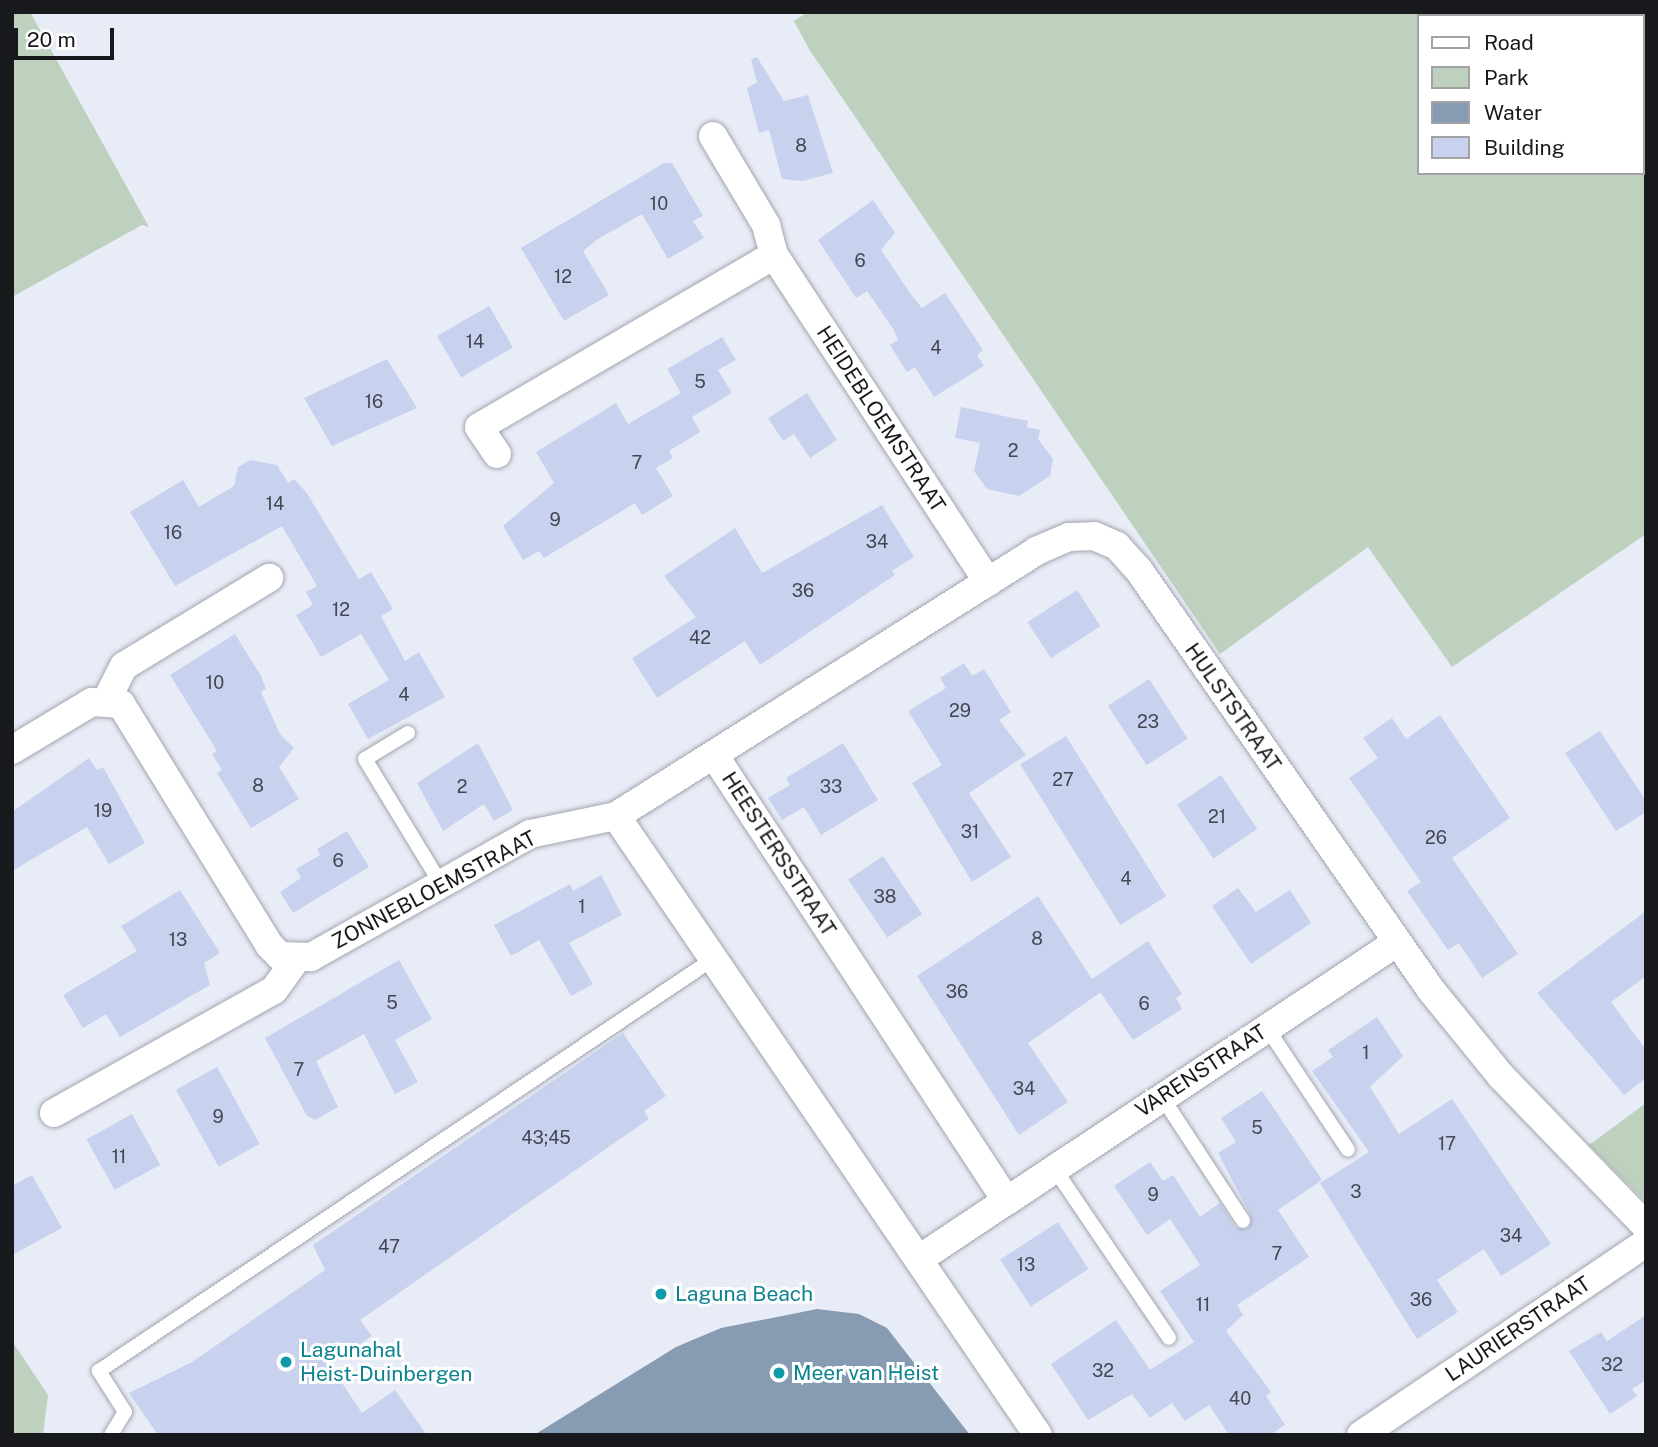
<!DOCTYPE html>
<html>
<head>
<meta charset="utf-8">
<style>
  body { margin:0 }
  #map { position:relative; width:1658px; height:1447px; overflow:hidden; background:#e8ecf6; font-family:"Public Sans",sans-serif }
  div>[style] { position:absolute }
  .green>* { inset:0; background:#bed1be }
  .water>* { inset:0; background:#879bb2 }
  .building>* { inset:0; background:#c8d2ef; transform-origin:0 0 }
  .roads { filter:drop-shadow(0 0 2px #a2a6b0) drop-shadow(0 0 2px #a2a6b0) }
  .lane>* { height:14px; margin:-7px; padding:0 7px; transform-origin:7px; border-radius:7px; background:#fff }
  .street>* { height:28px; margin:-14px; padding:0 14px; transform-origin:14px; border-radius:14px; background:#fff }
  .dots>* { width:19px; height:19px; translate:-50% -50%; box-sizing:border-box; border:4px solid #fff; border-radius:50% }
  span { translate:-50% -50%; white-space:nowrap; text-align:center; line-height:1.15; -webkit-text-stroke:6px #fff; paint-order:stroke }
  .number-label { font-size:18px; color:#444752 }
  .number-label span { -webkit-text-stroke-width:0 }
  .street-label { font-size:21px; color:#18191d }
  .culture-label { font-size:21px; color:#0d838f }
  .left { translate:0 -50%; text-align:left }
  .frame { position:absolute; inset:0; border:14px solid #18191d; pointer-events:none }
  .legend { position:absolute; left:1417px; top:14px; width:228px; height:161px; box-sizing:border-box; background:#fff; border:2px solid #a3a3a5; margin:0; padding:9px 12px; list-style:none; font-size:21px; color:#18191d }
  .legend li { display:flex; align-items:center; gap:14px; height:35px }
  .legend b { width:35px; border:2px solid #a3a3a5 }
  .scale { position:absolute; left:14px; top:28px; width:100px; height:32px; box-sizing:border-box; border:4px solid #18191d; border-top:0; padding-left:9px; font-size:21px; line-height:24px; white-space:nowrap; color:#18191d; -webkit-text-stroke:5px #fff; paint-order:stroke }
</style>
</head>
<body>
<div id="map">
  <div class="green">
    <div style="clip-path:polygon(12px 12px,30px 12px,149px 227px,142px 225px,12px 297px)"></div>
    <div style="clip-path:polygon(evenodd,808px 12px,1646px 12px,1646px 534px,1452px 667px,1368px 547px,1220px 654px,809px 49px,794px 21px,808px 12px,1418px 16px,1642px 16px,1642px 173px,1418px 173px,1418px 16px)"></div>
    <div style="clip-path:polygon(1646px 1103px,1646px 1202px,1589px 1145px)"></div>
    <div style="clip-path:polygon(12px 1341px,48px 1395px,43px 1435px,12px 1435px)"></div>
  </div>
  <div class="water">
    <div style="clip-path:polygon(817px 1309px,859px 1314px,887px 1328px,970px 1435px,534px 1435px,676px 1347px,721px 1328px)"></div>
  </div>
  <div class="building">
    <div style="clip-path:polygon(757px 57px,784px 101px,808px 95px,833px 173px,802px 181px,782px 179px,769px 130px,759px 133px,747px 88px,757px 82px,751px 59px)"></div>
    <div style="clip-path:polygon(664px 163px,672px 163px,703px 216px,693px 221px,704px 238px,668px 259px,642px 214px,598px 239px,583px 251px,609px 295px,564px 321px,521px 248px)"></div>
    <div style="clip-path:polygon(873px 200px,895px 233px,881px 250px,912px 296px,922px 308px,945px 293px,983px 350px,977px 355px,984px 366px,934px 397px,915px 367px,907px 372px,890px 345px,898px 340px,894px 330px,867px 291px,856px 298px,818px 240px)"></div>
    <div style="left:489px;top:306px;width:48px;height:60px;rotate:60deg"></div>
    <div style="clip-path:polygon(722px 337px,736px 360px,718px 370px,732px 393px,692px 417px,700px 432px,669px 451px,673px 458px,656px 468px,673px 496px,642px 515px,635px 503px,544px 558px,539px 551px,523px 560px,503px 526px,554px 483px,536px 452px,616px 403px,628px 424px,681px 393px,667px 369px)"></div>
    <div style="clip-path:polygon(387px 359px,417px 408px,332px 446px,304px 398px)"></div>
    <div style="clip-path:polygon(807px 393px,837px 440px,810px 458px,794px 434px,783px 441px,768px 418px)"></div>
    <div style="clip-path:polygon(961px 407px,1028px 421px,1027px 427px,1040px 430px,1038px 439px,1053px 459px,1050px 476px,1019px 496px,987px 489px,974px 471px,980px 443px,955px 438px)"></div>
    <div style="clip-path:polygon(250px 460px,277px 465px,288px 483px,294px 479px,306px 492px,359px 579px,371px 572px,393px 609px,381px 616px,405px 661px,419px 652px,445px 697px,368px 739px,348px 704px,389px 680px,361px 634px,321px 657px,296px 615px,313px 605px,306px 592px,317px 586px,282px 526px,175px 586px,130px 512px,183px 480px,199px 507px,234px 486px,238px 467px)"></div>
    <div style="clip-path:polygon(882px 505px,914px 557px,892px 571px,895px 575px,760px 665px,745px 641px,657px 698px,632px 658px,696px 617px,664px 576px,735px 528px,762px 573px)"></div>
    <div style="left:1077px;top:590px;width:43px;height:59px;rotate:57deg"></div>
    <div style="clip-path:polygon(235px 634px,261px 676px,266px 689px,261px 692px,280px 734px,294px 748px,279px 767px,299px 799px,251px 828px,217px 773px,222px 770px,212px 754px,217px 751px,170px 675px)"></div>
    <div style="clip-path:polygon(964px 663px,972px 676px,984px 669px,1011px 712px,999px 720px,1026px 755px,969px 793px,1011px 857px,972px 882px,912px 783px,942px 765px,908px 711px,946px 688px,940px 678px)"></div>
    <div style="left:1149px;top:679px;width:71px;height:49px;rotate:57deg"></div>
    <div style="clip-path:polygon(1440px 715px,1510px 818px,1452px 858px,1518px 954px,1482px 978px,1459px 943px,1448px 950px,1407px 891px,1421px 882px,1349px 778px,1378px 758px,1363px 738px,1392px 718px,1406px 739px)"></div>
    <div style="clip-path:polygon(1600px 731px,1646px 801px,1646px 812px,1616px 831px,1565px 753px)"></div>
    <div style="left:1066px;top:736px;width:189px;height:54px;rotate:58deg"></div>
    <div style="clip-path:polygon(478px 743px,513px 810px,494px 821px,484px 804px,443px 831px,417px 783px)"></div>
    <div style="clip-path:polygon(843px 743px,878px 800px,821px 835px,804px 807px,782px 820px,768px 798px,790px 785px,786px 778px)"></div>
    <div style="clip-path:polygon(89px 758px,97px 770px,103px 767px,145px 843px,109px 864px,87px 827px,12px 871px,12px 812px)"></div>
    <div style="left:1221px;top:775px;width:65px;height:53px;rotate:56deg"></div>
    <div style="clip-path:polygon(347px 831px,369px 867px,293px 913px,280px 892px,301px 878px,296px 869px,320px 855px,317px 849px)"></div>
    <div style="left:883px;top:856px;width:70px;height:42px;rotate:56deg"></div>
    <div style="clip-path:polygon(601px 875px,622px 915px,569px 943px,593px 984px,571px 996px,539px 940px,511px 956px,494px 925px,570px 884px,573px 891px)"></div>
    <div style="clip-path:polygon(1238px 888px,1256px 912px,1290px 890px,1311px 923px,1251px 964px,1212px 906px)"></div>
    <div style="clip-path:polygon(180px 890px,220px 953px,204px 963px,210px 985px,120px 1037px,106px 1014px,83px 1028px,63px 995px,137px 951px,121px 926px)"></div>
    <div style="clip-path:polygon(1038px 896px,1092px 979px,1148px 941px,1182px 994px,1176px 998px,1182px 1009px,1133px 1040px,1096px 986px,1101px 992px,1028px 1043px,1068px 1102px,1019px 1135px,917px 976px)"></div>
    <div style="clip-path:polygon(1646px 911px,1646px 976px,1611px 1002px,1646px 1050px,1646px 1078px,1624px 1095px,1537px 993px)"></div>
    <div style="clip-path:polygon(399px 960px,432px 1019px,395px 1040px,418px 1082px,395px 1094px,364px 1034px,316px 1061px,338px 1107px,315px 1120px,307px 1116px,265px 1038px)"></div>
    <div style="clip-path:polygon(1377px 1017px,1403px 1056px,1370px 1087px,1399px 1134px,1452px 1099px,1551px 1244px,1501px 1276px,1484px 1249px,1437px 1280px,1458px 1312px,1417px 1339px,1320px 1183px,1369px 1152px,1312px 1071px,1333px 1057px,1328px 1050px)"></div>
    <div style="clip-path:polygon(623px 1033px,666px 1096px,644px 1111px,649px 1119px,360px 1320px,372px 1336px,330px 1365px,362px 1413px,395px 1390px,427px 1435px,158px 1435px,129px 1393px,192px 1362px,325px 1270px,313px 1245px)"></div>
    <div style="left:217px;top:1067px;width:88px;height:47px;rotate:61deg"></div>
    <div style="clip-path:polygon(1262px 1091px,1322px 1180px,1278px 1210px,1309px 1257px,1237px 1305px,1243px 1315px,1226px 1331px,1271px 1392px,1266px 1396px,1285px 1425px,1270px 1435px,1229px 1435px,1209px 1405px,1185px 1421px,1172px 1403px,1150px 1418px,1132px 1394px,1088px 1420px,1051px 1364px,1116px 1320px,1150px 1370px,1194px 1342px,1160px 1291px,1200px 1265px,1170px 1219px,1147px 1235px,1114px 1186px,1150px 1162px,1163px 1181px,1173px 1175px,1200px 1217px,1220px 1203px,1235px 1227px,1248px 1229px,1251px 1216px,1218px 1153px,1236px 1142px,1221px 1118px)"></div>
    <div style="left:132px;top:1114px;width:58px;height:52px;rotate:61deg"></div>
    <div style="clip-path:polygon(32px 1175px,62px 1228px,12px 1255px,12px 1186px)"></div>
    <div style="left:1058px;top:1222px;width:56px;height:69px;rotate:57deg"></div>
    <div style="clip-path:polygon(1646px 1315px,1646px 1380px,1632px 1389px,1637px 1396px,1610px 1414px,1569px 1351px,1601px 1332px,1607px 1341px)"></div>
  </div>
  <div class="roads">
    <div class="lane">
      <div style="left:408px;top:733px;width:50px;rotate:148.8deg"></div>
      <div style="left:365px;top:759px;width:146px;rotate:58.7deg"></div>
      <div style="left:1267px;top:1028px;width:146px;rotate:56.4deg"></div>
      <div style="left:1162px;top:1097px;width:148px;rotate:56.8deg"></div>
      <div style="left:1054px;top:1168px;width:205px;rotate:55.9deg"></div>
      <div style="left:111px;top:1435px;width:27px;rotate:-59deg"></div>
      <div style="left:125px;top:1412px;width:49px;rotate:-122.4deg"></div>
      <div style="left:99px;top:1371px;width:739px;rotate:-33.86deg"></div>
    </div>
    <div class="street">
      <div style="left:713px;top:136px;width:104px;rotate:59.2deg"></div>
      <div style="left:766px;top:225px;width:31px;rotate:75deg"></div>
      <div style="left:497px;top:454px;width:32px;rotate:-124deg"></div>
      <div style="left:479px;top:427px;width:341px;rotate:-30.2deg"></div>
      <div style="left:774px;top:255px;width:391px;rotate:56.8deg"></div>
      <div style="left:107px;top:699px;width:37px;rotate:-63deg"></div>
      <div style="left:124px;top:666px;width:170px;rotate:-31.3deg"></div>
      <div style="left:12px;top:750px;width:93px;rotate:-31deg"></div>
      <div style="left:92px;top:702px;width:29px;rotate:4deg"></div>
      <div style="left:121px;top:704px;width:283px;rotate:58.4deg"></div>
      <div style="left:269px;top:945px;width:16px;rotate:45deg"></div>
      <div style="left:280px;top:956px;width:31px;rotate:2deg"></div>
      <div style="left:311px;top:957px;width:251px;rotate:-29.3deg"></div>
      <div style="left:530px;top:834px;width:88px;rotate:-11.8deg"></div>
      <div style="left:616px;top:816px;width:497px;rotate:-32.2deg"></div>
      <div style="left:1036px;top:551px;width:36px;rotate:-23deg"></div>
      <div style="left:1069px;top:537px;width:25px;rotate:-2deg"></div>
      <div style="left:1094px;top:536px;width:25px;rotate:23deg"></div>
      <div style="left:1117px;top:546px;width:31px;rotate:48deg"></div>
      <div style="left:1138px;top:569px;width:513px;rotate:55.16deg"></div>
      <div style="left:1431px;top:990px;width:111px;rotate:50.9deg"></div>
      <div style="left:1501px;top:1076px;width:209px;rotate:46deg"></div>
      <div style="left:714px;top:755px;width:532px;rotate:56.73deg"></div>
      <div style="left:616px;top:816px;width:749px;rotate:55.72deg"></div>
      <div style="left:54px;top:1113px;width:252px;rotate:-29.2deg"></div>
      <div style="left:274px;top:990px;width:37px;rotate:-54deg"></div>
      <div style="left:919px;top:1259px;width:572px;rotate:-33.52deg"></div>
      <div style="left:1361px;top:1435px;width:344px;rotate:-34deg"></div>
    </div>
  </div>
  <div class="dots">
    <div style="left:661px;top:1294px;background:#0f9aa8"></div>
    <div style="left:286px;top:1362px;background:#0f9aa8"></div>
    <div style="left:779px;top:1373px;background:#0f9aa8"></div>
  </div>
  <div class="number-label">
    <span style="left:801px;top:146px">8</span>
    <span style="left:659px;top:204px">10</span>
    <span style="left:860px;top:261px">6</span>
    <span style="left:563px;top:277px">12</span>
    <span style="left:475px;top:342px">14</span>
    <span style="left:936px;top:348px">4</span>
    <span style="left:700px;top:382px">5</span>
    <span style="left:374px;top:402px">16</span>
    <span style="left:1013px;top:451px">2</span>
    <span style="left:637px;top:463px">7</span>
    <span style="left:275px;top:504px">14</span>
    <span style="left:555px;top:520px">9</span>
    <span style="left:173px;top:533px">16</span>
    <span style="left:877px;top:542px">34</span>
    <span style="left:803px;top:591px">36</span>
    <span style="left:341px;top:610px">12</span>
    <span style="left:700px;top:638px">42</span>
    <span style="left:215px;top:683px">10</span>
    <span style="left:404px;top:695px">4</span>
    <span style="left:960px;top:711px">29</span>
    <span style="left:1148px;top:722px">23</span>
    <span style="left:1063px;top:780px">27</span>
    <span style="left:258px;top:786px">8</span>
    <span style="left:462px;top:787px">2</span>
    <span style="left:831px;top:787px">33</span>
    <span style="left:103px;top:811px">19</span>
    <span style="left:1217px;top:817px">21</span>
    <span style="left:970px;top:832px">31</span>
    <span style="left:1436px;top:838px">26</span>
    <span style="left:338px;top:861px">6</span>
    <span style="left:1126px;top:879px">4</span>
    <span style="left:885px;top:897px">38</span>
    <span style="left:582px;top:907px">1</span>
    <span style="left:1037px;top:939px">8</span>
    <span style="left:178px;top:940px">13</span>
    <span style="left:957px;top:992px">36</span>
    <span style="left:392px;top:1003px">5</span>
    <span style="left:1144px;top:1004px">6</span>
    <span style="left:1366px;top:1053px">1</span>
    <span style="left:299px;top:1070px">7</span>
    <span style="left:1024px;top:1089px">34</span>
    <span style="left:218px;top:1117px">9</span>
    <span style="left:1257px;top:1128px">5</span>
    <span style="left:546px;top:1138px">43;45</span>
    <span style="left:1447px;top:1144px">17</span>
    <span style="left:119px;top:1157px">11</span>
    <span style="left:1356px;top:1192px">3</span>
    <span style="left:1153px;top:1195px">9</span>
    <span style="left:1511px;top:1236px">34</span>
    <span style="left:389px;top:1247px">47</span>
    <span style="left:1277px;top:1254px">7</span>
    <span style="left:1026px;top:1265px">13</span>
    <span style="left:1421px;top:1300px">36</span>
    <span style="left:1203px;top:1305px">11</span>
    <span style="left:1612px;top:1365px">32</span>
    <span style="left:1103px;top:1371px">32</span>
    <span style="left:1240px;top:1399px">40</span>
  </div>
  <div class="street-label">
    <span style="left:881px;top:419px;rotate:57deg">HEIDEBLOEMSTRAAT</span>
    <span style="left:1233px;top:707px;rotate:55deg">HULSTSTRAAT</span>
    <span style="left:779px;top:854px;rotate:57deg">HEESTERSSTRAAT</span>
    <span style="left:434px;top:890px;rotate:-28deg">ZONNEBLOEMSTRAAT</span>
    <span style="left:1201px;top:1071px;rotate:-33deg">VARENSTRAAT</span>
    <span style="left:1518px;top:1329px;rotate:-34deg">LAURIERSTRAAT</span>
  </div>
  <div class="culture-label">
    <span class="left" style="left:675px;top:1294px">Laguna Beach</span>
    <span class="left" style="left:300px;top:1362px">Lagunahal<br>Heist-Duinbergen</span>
    <span class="left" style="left:793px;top:1373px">Meer van Heist</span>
  </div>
  <div class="frame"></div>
  <ul class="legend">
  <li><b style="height:9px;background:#fff"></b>Road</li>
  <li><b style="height:19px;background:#bed1be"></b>Park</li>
  <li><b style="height:19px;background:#879bb2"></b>Water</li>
  <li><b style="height:19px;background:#c8d2ef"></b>Building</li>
  </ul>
  <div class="scale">20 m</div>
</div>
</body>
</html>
